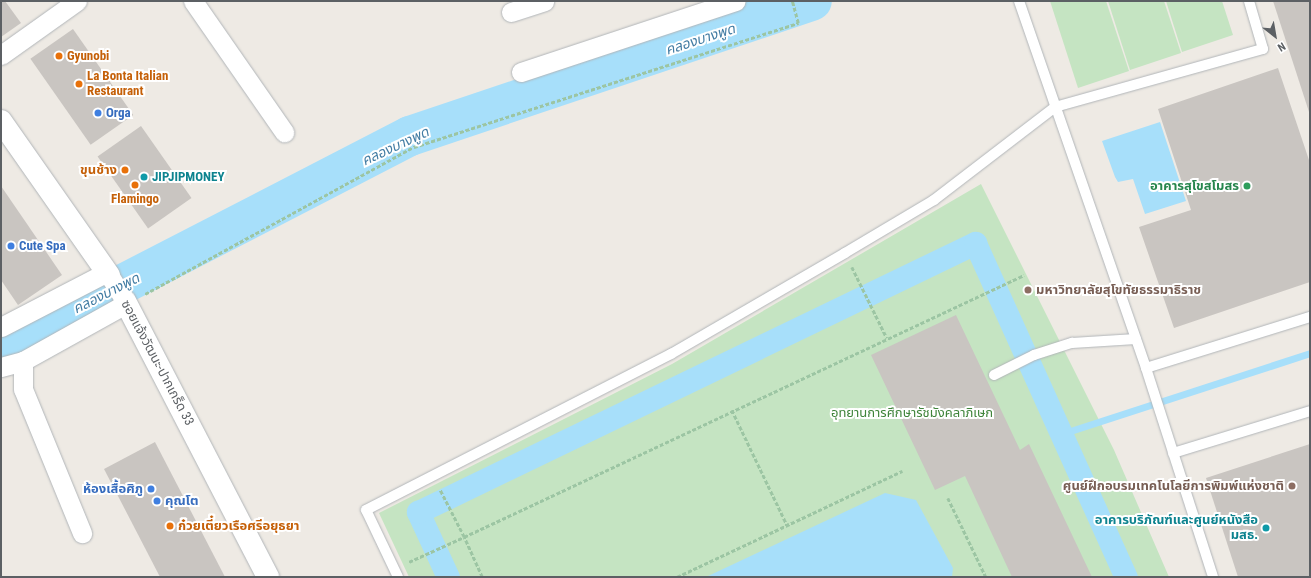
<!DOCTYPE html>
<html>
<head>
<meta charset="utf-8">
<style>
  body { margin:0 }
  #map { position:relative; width:1311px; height:578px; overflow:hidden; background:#eeeae4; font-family:"Roboto Condensed","Noto Sans Thai",sans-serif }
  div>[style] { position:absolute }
  .green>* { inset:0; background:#c5e4c2 }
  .water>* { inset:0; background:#a7dffa }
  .stream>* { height:7px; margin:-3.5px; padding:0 3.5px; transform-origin:3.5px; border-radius:3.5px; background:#a7dffa }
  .canal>* { height:23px; margin:-11.5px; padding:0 11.5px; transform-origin:11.5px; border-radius:11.5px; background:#a7dffa }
  .river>* { height:40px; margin:-20px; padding:0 20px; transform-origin:20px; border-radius:20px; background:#a7dffa }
  .building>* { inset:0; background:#c9c5c1; transform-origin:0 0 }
  .path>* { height:2.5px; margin-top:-1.25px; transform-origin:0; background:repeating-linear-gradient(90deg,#9cc5a3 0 4px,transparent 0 6px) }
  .roads { filter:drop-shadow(0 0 1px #b1b5b8) drop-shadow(0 0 1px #b1b5b8) }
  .service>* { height:10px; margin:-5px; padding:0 5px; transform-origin:5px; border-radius:5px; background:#fff }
  .minor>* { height:19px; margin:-9.5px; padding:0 9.5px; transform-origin:9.5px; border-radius:9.5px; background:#fff }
  .tertiary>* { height:22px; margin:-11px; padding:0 11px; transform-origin:11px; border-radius:11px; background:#fff }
  .dots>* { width:11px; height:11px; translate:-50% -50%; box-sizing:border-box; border:2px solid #fff; border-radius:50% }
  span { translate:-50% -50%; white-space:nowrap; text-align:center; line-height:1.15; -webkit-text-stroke:4px #fff; paint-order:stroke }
  .food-label { font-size:13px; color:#c56008; font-weight:700 }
  .left { translate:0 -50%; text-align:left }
  .right { translate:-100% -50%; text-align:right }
  .shop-label { font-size:13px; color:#366cbe; font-weight:700 }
  .culture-label { font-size:13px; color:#0d838f; font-weight:700 }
  .leisure-label { font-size:13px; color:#27864d; font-weight:700 }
  .education-label { font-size:13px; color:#785e54; font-weight:700 }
  .street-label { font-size:13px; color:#5c6064 }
  .park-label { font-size:13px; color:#3f843a }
  .water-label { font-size:14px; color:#427ca3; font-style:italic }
  .frame { position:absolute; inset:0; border:2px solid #5c6064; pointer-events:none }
  .north { position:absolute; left:1255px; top:16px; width:40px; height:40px; -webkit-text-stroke:3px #fff; paint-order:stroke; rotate:149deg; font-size:11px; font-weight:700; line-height:16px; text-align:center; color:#5c6064 }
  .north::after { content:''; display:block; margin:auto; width:14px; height:18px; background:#5c6064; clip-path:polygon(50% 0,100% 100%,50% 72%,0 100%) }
</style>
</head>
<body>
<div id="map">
  <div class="green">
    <div style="clip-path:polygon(1050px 1px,1106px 1px,1129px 71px,1078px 88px)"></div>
    <div style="clip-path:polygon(1108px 1px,1164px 1px,1181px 53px,1130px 70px)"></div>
    <div style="clip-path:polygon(1166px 1px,1222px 1px,1233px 35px,1182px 52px)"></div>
    <div style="clip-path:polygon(981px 184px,1114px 450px,1169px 577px,409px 577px,379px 513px,672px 364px)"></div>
  </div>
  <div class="water">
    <div style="clip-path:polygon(1160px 122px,1186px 201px,1145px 214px,1133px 179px,1118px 182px,1115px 177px,1102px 141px)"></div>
    <div style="clip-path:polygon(885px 493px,916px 500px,953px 568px,952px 577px,706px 577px)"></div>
  </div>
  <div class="stream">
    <div style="left:1061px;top:434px;width:262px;rotate:-18deg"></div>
  </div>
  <div class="canal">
    <div style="left:448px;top:577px;width:72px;rotate:-114.8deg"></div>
    <div style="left:418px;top:512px;width:619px;rotate:-25.78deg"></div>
    <div style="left:975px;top:243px;width:367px;rotate:65.7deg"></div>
  </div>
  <div class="river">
    <div style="left:1px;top:347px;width:460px;rotate:-27.3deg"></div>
    <div style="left:410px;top:136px;width:424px;rotate:-18.6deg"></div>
  </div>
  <div class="building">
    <div style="clip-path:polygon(1px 1px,5px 1px,21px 23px,1px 37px)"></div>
    <div style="clip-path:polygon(1273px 1px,1310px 1px,1310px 115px)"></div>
    <div style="left:73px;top:29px;width:105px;height:52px;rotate:55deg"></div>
    <div style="clip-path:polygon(1278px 68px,1310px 163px,1310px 282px,1174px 328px,1139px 227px,1191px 210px,1158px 109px)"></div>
    <div style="left:141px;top:126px;width:88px;height:53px;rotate:55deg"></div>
    <div style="clip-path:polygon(1px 186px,62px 275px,18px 305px,1px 280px)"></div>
    <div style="clip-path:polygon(956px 315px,1020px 450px,1029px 444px,1092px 577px,1012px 577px,965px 476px,935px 490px,871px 355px)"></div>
    <div style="clip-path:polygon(155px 442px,225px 577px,160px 577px,104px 469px)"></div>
    <div style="clip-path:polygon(1310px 444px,1310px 577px,1238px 577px,1206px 478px)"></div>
  </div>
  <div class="path">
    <div style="left:852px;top:267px;width:79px;rotate:63.8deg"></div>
    <div style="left:145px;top:294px;width:307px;rotate:-28.7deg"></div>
    <div style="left:414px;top:147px;width:404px;rotate:-17.9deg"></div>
    <div style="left:798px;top:23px;width:23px;rotate:-105deg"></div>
    <div style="left:732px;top:410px;width:127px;rotate:64.4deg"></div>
    <div style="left:948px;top:498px;width:88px;rotate:64.3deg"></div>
    <div style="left:409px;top:562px;width:60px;rotate:-24.4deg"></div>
    <div style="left:464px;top:537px;width:53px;rotate:-117.1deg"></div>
    <div style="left:482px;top:577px;width:44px;rotate:-114.2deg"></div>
    <div style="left:464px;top:537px;width:618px;rotate:-25.07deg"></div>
    <div style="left:677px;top:577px;width:249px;rotate:-25.2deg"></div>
  </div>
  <div class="roads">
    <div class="service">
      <div style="left:1019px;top:1px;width:388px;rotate:70.9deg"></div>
      <div style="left:1146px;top:368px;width:219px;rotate:72.2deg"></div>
      <div style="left:1146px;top:368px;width:172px;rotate:-17.3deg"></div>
      <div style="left:994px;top:375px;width:45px;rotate:-26.6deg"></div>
      <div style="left:1034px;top:355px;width:40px;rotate:-18deg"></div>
      <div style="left:1072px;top:343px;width:64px;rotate:-3.6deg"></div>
      <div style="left:1173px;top:453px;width:143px;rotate:-17deg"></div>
      <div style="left:398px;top:577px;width:74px;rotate:-115.5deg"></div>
      <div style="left:366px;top:510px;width:343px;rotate:-27.1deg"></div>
      <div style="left:671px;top:354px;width:201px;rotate:-30.1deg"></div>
      <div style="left:845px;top:253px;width:104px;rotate:-30.8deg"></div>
      <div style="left:934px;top:200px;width:153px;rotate:-37.5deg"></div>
      <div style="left:1055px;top:107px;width:216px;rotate:-15.6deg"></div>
      <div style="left:1263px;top:49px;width:50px;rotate:-106.3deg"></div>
    </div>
    <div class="minor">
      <div style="left:193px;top:1px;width:160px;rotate:55.2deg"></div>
      <div style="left:511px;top:12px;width:35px;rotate:-18deg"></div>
      <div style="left:1px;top:55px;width:93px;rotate:-35.4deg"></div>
      <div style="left:521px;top:72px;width:226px;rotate:-18.3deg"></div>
      <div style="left:109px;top:275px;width:31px;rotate:58deg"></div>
      <div style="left:1px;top:327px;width:119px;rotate:-27.4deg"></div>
      <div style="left:23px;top:361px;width:28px;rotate:90deg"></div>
      <div style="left:23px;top:389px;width:156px;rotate:67.7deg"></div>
      <div style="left:1px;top:367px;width:23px;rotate:-15deg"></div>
      <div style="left:23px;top:361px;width:119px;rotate:-29.1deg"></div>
    </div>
    <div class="tertiary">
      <div style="left:1px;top:121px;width:188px;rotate:55deg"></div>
      <div style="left:125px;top:301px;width:311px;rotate:62.6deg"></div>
    </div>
  </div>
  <div class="dots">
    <div style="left:59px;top:56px;background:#e8710a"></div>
    <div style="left:79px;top:84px;background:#e8710a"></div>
    <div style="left:98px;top:113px;background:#3f7fe0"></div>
    <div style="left:125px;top:170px;background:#e8710a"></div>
    <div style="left:144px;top:177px;background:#0f9aa8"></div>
    <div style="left:135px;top:185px;background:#e8710a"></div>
    <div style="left:1247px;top:186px;background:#2e9e5b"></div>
    <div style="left:11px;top:246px;background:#3f7fe0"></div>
    <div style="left:1028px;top:290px;background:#8d6e63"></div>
    <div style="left:1292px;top:486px;background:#8d6e63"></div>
    <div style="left:151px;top:489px;background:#3f7fe0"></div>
    <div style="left:157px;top:501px;background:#3f7fe0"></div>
    <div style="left:170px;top:526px;background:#e8710a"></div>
    <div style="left:1266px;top:528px;background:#0f9aa8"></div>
  </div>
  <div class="food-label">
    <span class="left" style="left:67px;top:56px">Gyunobi</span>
    <span class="left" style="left:87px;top:84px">La Bonta Italian<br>Restaurant</span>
    <span class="right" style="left:117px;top:170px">ขุนช้าง</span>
    <span style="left:135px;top:199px">Flamingo</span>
    <span class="left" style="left:178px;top:526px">ก๋วยเตี๋ยวเรือศรีอยุธยา</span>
  </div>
  <div class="shop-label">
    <span class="left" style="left:106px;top:113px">Orga</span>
    <span class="left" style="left:19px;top:246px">Cute Spa</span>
    <span class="right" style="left:143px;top:489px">ห้องเสื้อศิภู</span>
    <span class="left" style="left:165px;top:501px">คุณโต</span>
  </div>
  <div class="culture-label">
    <span class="left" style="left:152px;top:177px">JIPJIPMONEY</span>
    <span class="right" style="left:1258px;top:528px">อาคารบริภัณฑ์และศูนย์หนังสือ<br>มสธ.</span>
  </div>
  <div class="leisure-label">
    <span class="right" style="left:1239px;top:186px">อาคารสุโขสโมสร</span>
  </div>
  <div class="education-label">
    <span class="left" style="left:1036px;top:290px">มหาวิทยาลัยสุโขทัยธรรมาธิราช</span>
    <span class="right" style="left:1284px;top:486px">ศูนย์ฝึกอบรมเทคโนโลยีการพิมพ์แห่งชาติ</span>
  </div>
  <div class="street-label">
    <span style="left:157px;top:363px;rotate:62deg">ซอยแจ้งวัฒนะ-ปากเกร็ด 33</span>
  </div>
  <div class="park-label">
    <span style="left:912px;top:413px">อุทยานการศึกษารัชมังคลาภิเษก</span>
  </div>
  <div class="water-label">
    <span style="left:700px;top:39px;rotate:-18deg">คลองบางพูด</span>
    <span style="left:395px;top:146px;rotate:-25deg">คลองบางพูด</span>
    <span style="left:106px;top:293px;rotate:-27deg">คลองบางพูด</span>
  </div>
  <div class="frame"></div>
  <div class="north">N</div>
</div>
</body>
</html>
